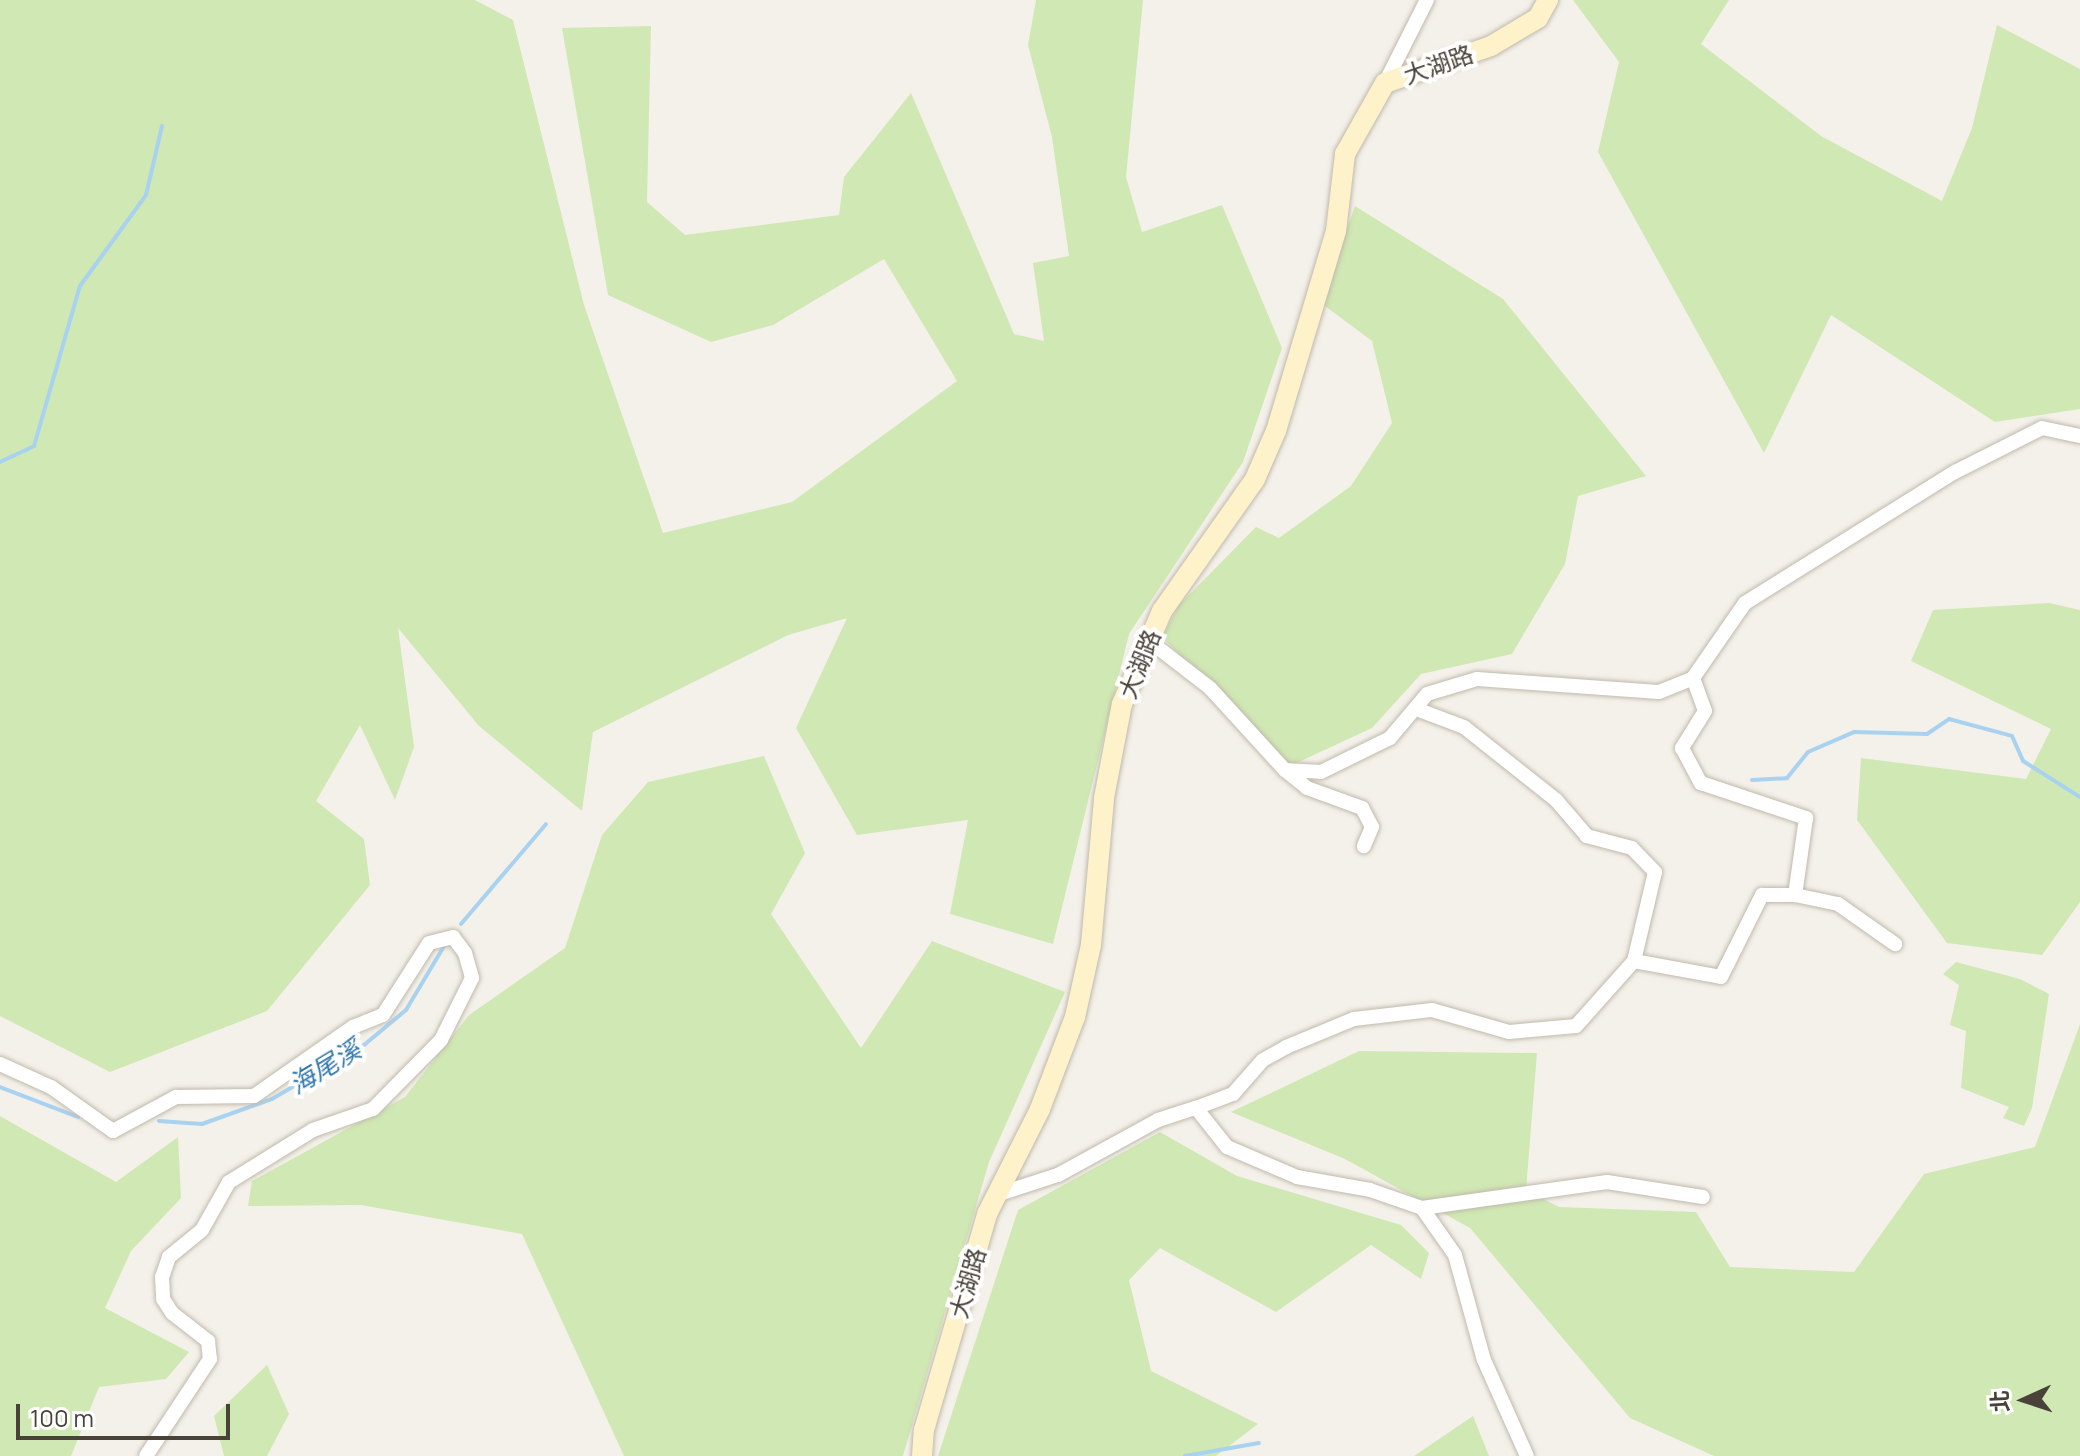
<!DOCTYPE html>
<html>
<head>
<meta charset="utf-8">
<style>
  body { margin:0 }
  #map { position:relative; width:2080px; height:1456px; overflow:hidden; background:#f4f1ea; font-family:Manrope,"Noto Sans TC",sans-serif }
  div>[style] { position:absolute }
  .green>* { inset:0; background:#d0e8b3 }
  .stream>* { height:4px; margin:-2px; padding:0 2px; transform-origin:2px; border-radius:2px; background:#a8d2f0 }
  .roads { filter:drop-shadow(0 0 2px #c0b9ac) drop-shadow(0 0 2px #c0b9ac) }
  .street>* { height:14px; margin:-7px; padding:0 7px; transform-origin:7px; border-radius:7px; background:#fff }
  .secondary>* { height:20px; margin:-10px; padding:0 10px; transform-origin:10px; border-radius:10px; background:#fef2ca }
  span { translate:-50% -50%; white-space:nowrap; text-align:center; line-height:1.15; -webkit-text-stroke:8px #fff; paint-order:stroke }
  .street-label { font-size:24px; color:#484238 }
  .water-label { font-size:26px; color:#3077ac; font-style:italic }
  .north { position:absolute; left:1984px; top:1360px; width:80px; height:80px; -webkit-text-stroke:6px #fff; paint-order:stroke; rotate:267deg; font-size:22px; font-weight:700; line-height:32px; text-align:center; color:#484238 }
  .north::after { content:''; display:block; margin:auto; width:28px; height:36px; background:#484238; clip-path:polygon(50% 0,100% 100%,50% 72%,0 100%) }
  .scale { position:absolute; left:16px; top:1404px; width:214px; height:36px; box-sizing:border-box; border:4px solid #484238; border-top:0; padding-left:10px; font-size:24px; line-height:28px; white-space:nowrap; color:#484238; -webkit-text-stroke:6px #fff; paint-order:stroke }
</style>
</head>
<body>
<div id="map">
  <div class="green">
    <div style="clip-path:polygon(0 0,475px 0,513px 20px,584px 305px,663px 533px,792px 502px,957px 381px,884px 259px,773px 325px,711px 342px,608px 295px,562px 28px,651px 26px,647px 202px,685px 235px,839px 215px,844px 177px,911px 93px,1014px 334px,1044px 341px,1033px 263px,1069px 256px,1052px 137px,1028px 45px,1036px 0,1143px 0,1126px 177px,1142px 232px,1222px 205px,1282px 348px,1243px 462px,1129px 634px,1053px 944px,950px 914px,968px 820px,857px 835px,796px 728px,847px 618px,788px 635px,593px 732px,582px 811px,479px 726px,398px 628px,414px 747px,395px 800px,360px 725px,316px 801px,364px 839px,370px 885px,267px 1011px,110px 1072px,0 1016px)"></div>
    <div style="clip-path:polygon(1573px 0,1729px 0,1701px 44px,1821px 136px,1942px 201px,1972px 128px,1997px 25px,2080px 69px,2080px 409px,1995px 422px,1831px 315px,1764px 453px,1598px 152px,1619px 62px)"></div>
    <div style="clip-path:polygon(1355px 206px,1503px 299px,1646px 476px,1578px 496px,1565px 564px,1512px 654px,1421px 674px,1372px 728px,1290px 766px,1162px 637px,1179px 605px,1256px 527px,1279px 538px,1351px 486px,1392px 423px,1372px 341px,1321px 303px)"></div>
    <div style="clip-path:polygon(2049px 603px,2080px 610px,2080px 902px,2042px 955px,1947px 943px,1857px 820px,1861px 758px,2026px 779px,2051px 729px,1911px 661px,1933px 610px)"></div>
    <div style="clip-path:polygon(764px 756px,805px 853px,771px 914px,861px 1048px,932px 941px,1065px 992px,989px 1162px,903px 1456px,624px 1456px,522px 1234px,361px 1205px,248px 1206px,252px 1181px,405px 1097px,469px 1015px,565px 948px,602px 835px,648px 782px)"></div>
    <div style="clip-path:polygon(1956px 962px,2020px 979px,2049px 994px,2032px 1108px,2024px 1126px,2003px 1118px,2009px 1107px,1961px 1088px,1966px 1031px,1950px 1025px,1959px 985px,1943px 974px)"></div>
    <div style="clip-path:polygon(2080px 1024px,2080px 1456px,1714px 1456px,1630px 1418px,1470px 1228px,1345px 1159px,1231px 1112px,1359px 1051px,1537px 1053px,1526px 1190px,1559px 1207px,1696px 1212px,1730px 1267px,1854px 1272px,1924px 1174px,2035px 1147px)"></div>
    <div style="clip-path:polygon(0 1116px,116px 1182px,178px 1137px,181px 1198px,131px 1251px,105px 1308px,189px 1352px,166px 1379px,99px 1387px,71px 1456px,0 1456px)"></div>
    <div style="clip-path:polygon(1160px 1132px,1237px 1176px,1401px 1225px,1429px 1253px,1421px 1279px,1371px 1245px,1276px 1312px,1160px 1248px,1129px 1280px,1151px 1371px,1258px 1424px,1216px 1456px,938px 1456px,1018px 1210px)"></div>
    <div style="clip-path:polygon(267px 1365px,289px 1414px,267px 1456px,224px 1456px,214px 1416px)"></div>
    <div style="clip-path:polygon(1473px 1416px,1489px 1456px,1414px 1456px)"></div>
  </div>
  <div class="stream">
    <div style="left:0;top:462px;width:38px;rotate:-25deg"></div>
    <div style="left:34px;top:446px;width:166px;rotate:-74deg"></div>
    <div style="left:80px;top:286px;width:112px;rotate:-54deg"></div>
    <div style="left:146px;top:195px;width:71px;rotate:-76.9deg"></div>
    <div style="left:1752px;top:780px;width:35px;rotate:-3deg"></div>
    <div style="left:1787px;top:778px;width:33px;rotate:-51deg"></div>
    <div style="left:1808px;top:752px;width:50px;rotate:-23.5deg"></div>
    <div style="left:1854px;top:732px;width:73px;rotate:1.6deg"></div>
    <div style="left:1927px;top:734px;width:27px;rotate:-34deg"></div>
    <div style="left:1949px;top:719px;width:65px;rotate:15.1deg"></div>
    <div style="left:2012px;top:736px;width:27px;rotate:66deg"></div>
    <div style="left:2023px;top:761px;width:67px;rotate:32.3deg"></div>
    <div style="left:461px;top:924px;width:131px;rotate:-49.6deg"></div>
    <div style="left:0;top:1087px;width:84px;rotate:21deg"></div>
    <div style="left:159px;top:1121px;width:43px;rotate:4deg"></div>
    <div style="left:202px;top:1124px;width:74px;rotate:-19.7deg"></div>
    <div style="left:272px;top:1099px;width:107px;rotate:-30.4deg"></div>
    <div style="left:364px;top:1045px;width:55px;rotate:-39.8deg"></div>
    <div style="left:406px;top:1010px;width:78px;rotate:-59.2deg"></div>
    <div style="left:1185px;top:1456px;width:75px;rotate:-10deg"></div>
  </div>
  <div class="roads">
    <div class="street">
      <div style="left:1385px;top:83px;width:93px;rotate:-63.2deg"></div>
      <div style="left:1148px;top:640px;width:78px;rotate:37.7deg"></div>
      <div style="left:1210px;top:688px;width:111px;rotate:47.6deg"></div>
      <div style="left:1285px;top:770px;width:36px;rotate:3deg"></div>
      <div style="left:1321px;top:772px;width:77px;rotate:-26.2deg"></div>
      <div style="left:1390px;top:738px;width:57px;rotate:-49.9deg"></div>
      <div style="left:1427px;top:694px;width:52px;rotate:-16.7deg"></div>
      <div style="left:1477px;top:679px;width:182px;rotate:4.1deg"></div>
      <div style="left:1659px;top:692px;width:37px;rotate:-22deg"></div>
      <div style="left:1693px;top:678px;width:91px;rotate:-55.3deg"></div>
      <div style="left:1745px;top:603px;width:248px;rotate:-32deg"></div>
      <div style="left:1955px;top:472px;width:97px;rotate:-26.8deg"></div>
      <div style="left:2042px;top:428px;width:39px;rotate:12deg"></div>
      <div style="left:1693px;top:678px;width:35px;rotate:70deg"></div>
      <div style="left:1705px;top:711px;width:44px;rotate:121.9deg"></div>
      <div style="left:1682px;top:748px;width:40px;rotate:62deg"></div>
      <div style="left:1701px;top:783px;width:111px;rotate:18.4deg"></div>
      <div style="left:1806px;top:818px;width:78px;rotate:98.1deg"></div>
      <div style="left:1285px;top:770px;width:28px;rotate:39deg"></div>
      <div style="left:1307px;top:788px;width:59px;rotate:20deg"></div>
      <div style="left:1362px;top:808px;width:21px;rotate:62deg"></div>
      <div style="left:1372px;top:827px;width:21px;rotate:113deg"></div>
      <div style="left:1634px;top:961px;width:88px;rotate:10.4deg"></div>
      <div style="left:1721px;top:977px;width:92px;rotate:-63.4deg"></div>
      <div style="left:1762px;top:895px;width:33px"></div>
      <div style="left:1795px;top:895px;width:44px;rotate:11.8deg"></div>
      <div style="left:1838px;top:904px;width:70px;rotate:35.1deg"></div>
      <div style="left:0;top:1064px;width:56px;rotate:24.3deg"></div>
      <div style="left:51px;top:1087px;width:76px;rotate:35.4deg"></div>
      <div style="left:113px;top:1131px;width:72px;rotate:-28.4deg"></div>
      <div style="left:176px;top:1097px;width:78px;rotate:-0.7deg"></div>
      <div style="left:254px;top:1096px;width:121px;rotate:-34.9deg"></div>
      <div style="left:353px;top:1027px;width:32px;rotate:-22deg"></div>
      <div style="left:383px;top:1015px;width:85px;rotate:-57.4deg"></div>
      <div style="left:429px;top:943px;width:25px;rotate:-14deg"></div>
      <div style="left:453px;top:937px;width:20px;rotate:53deg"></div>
      <div style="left:465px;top:953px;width:26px;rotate:74deg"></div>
      <div style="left:472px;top:978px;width:69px;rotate:116.6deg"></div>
      <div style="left:441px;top:1040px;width:97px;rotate:134.6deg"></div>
      <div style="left:373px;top:1109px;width:64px;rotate:160.7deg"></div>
      <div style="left:313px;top:1130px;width:99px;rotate:148.2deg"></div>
      <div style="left:229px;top:1182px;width:55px;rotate:119.4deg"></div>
      <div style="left:202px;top:1230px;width:43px;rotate:140.7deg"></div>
      <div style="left:169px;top:1257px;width:21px;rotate:109deg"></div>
      <div style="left:162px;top:1277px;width:22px;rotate:87deg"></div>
      <div style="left:163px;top:1299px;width:17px;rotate:57deg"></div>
      <div style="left:172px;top:1313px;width:46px;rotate:37.9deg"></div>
      <div style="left:208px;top:1341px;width:18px;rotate:84deg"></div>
      <div style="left:210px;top:1359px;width:116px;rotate:123.4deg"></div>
      <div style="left:1196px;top:1108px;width:40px;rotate:-21deg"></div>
      <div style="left:1233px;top:1094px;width:45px;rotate:-48.6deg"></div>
      <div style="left:1263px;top:1060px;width:26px;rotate:-29deg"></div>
      <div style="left:1286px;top:1047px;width:74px;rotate:-22.4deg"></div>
      <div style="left:1354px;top:1019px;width:79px;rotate:-6.6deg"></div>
      <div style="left:1432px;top:1010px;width:80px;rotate:15.9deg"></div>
      <div style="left:1509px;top:1032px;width:67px;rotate:-5.1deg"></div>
      <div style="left:1576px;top:1026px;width:87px;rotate:-48.3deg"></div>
      <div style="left:1634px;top:961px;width:91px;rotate:-76.7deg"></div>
      <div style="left:1655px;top:872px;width:33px;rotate:-134deg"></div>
      <div style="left:1632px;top:848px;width:47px;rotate:-165.1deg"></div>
      <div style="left:1587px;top:836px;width:48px;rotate:-130.7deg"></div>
      <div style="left:1556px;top:800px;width:117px;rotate:-141.6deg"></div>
      <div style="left:1464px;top:727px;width:51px;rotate:-159.4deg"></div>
      <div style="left:999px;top:1194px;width:62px;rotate:-17.9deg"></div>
      <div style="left:1058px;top:1175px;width:114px;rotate:-28.8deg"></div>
      <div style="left:1158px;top:1120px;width:40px;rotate:-18deg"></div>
      <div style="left:1196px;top:1108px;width:50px;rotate:51.5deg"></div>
      <div style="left:1227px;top:1147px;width:76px;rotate:23.2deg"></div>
      <div style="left:1297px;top:1177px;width:74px;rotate:10.1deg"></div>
      <div style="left:1370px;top:1190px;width:55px;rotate:19.1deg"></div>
      <div style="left:1422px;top:1208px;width:57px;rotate:54.9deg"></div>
      <div style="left:1455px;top:1255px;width:109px;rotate:74.6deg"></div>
      <div style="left:1484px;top:1360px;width:105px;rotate:65.9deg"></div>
      <div style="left:1422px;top:1208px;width:187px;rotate:-8deg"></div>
      <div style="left:1607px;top:1182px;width:97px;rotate:8.9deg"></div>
    </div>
    <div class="secondary">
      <div style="left:922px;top:1456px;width:26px;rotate:-86deg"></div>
      <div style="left:924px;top:1430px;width:225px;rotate:-73.7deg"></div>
      <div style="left:987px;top:1214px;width:118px;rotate:-63.2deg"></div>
      <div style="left:1040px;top:1109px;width:98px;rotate:-69.2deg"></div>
      <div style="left:1075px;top:1017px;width:74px;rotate:-77.5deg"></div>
      <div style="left:1091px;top:945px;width:148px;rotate:-84.9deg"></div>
      <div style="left:1104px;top:798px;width:96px;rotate:-79.2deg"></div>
      <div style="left:1122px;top:704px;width:101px;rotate:-66.7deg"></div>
      <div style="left:1162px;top:611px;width:161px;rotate:-54.8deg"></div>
      <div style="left:1255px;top:479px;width:52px;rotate:-66.4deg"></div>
      <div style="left:1276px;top:431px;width:209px;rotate:-73.3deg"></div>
      <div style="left:1336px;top:231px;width:78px;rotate:-83.3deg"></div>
      <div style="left:1345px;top:154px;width:81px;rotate:-60.6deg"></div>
      <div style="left:1385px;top:83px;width:112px;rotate:-19.2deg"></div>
      <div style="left:1491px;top:46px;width:55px;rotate:-30.8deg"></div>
      <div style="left:1538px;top:18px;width:21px;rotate:-61deg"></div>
    </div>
  </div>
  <div class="street-label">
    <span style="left:1438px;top:64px;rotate:-19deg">大湖路</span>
    <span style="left:1139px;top:664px;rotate:-68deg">大湖路</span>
    <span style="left:967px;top:1283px;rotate:-74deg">大湖路</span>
  </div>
  <div class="water-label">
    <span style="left:325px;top:1067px;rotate:-31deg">海尾溪</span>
  </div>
  <div class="north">北</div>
  <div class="scale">100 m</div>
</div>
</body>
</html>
